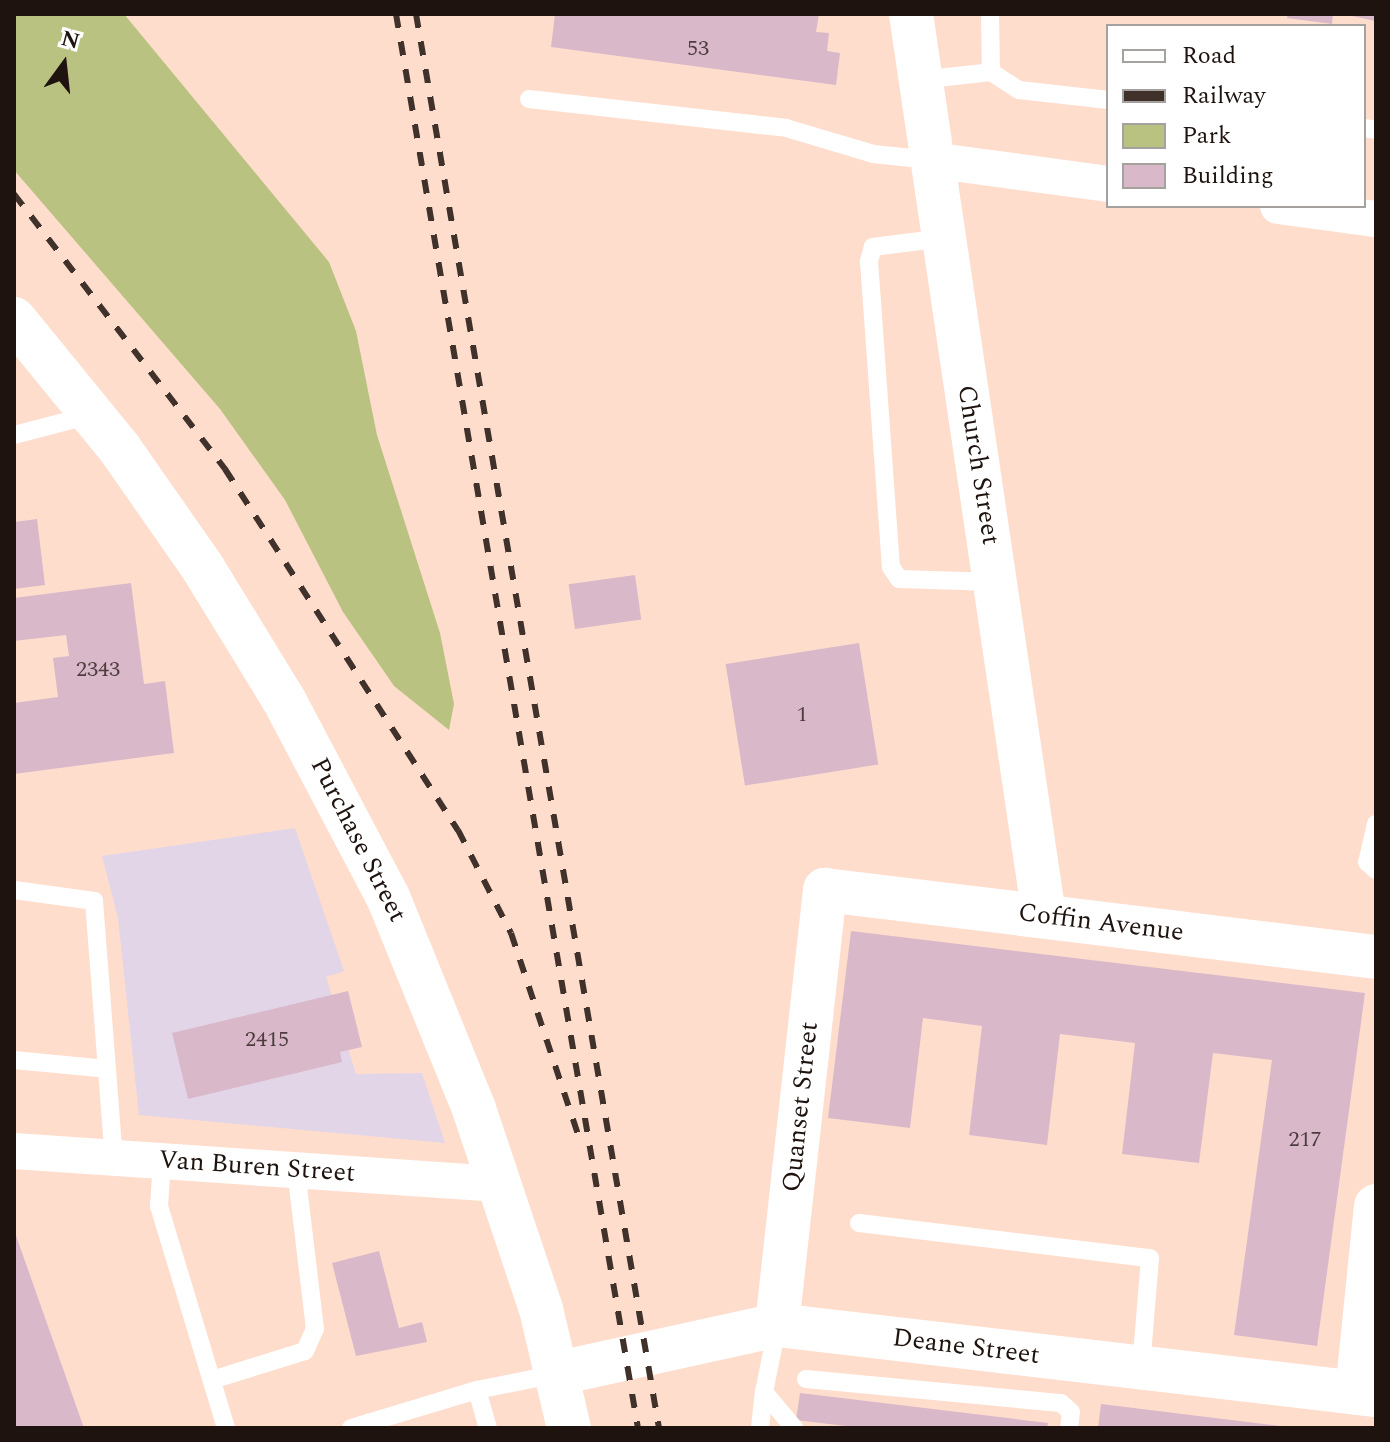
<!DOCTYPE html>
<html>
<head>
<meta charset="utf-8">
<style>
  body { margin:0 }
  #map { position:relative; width:1390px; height:1442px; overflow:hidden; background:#ffddcd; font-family:Spectral,serif }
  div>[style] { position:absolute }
  .commercial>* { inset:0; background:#e3d5e8 }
  .green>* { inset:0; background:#bac281 }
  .building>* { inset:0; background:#d9b9c9; transform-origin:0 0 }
  .lane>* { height:18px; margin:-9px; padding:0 9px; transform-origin:9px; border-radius:9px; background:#fff }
  .street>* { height:36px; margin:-18px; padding:0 18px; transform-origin:18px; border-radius:18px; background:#fff }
  .secondary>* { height:44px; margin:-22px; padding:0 22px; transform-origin:22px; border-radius:22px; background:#fff }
  .rail>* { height:6px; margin-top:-3px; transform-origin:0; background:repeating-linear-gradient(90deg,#40312b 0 14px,transparent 0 28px) }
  span { translate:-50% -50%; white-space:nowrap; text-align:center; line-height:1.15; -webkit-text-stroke:6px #fff; paint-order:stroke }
  .number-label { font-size:22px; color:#4d3c3d }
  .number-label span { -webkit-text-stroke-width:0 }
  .street-label { font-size:26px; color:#1e130e }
  .frame { position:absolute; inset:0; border:16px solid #1e130e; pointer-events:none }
  .legend { position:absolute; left:1106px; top:24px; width:260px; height:184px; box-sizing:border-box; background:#fff; border:2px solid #a5a19f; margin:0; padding:10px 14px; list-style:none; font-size:24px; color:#1e130e }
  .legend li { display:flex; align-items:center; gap:16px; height:40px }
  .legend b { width:40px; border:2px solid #a5a19f }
  .north { position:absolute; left:24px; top:24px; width:80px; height:80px; -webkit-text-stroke:6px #fff; paint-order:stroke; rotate:15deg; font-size:22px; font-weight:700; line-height:32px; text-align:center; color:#1e130e }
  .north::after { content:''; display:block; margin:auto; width:28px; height:36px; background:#1e130e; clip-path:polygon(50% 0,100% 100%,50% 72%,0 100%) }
</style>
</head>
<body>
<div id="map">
  <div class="commercial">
    <div style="clip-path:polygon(295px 828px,344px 971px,326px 977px,356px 1074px,422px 1073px,445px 1143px,139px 1115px,118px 918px,102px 856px)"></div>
  </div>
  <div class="green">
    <div style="clip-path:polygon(14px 14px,124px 14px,329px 262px,356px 331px,377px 435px,440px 633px,454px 704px,449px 730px,394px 686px,343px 612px,285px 500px,220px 409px,14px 170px)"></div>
  </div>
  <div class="building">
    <div style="clip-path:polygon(555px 14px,819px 14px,816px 32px,829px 33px,827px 51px,840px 53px,836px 85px,551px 47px)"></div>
    <div style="clip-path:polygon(1288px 14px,1333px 14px,1332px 24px,1287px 18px)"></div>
    <div style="clip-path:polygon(1343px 14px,1376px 14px,1375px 21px)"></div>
    <div style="clip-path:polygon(37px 519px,45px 585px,14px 589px,14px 522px)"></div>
    <div style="left:635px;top:575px;width:45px;height:67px;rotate:82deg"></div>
    <div style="clip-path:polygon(131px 583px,144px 684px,165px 681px,174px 753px,14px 774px,14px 703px,58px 697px,53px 658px,69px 656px,66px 635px,14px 641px,14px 598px)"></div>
    <div style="left:859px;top:643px;width:123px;height:135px;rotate:81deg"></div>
    <div style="clip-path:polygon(851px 931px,1365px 993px,1317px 1346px,1234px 1335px,1272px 1060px,1213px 1053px,1199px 1163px,1122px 1154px,1135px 1043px,1060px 1034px,1047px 1145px,969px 1135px,982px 1026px,923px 1018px,910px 1128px,828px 1118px)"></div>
    <div style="clip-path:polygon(348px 991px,362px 1047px,340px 1052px,342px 1062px,188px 1099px,172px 1033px)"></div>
    <div style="clip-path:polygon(14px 1230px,84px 1428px,14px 1428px)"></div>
    <div style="clip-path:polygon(379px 1251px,399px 1328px,422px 1322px,427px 1342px,356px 1356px,332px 1263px)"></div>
    <div style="clip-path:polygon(800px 1393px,1048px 1423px,1047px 1428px,862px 1428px,796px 1420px)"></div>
    <div style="clip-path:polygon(1101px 1404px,1281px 1426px,1281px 1428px,1098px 1428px)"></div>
  </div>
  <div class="lane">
    <div style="left:991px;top:72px;width:33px;rotate:33deg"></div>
    <div style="left:1019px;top:90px;width:90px;rotate:6.4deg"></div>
    <div style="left:920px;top:80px;width:71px;rotate:-6.4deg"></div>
    <div style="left:991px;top:72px;width:58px;rotate:-91deg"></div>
    <div style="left:529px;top:99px;width:259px;rotate:6.4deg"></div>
    <div style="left:786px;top:128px;width:91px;rotate:16.6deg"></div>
    <div style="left:873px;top:154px;width:58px;rotate:5.9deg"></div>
    <div style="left:1364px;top:128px;width:12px;rotate:9deg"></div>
    <div style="left:944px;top:238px;width:72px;rotate:172.8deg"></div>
    <div style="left:873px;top:247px;width:15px;rotate:106deg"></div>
    <div style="left:869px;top:261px;width:307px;rotate:85.9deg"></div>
    <div style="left:891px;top:567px;width:14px;rotate:56deg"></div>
    <div style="left:899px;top:579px;width:97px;rotate:1.8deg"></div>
    <div style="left:14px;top:435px;width:80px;rotate:-14.6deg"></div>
    <div style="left:1376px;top:824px;width:39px;rotate:103deg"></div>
    <div style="left:1367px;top:862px;width:12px;rotate:42deg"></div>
    <div style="left:14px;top:890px;width:81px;rotate:7.8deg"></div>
    <div style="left:94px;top:901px;width:258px;rotate:85.6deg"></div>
    <div style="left:14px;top:1060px;width:93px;rotate:5.5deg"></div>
    <div style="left:162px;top:1161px;width:45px;rotate:93.8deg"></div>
    <div style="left:159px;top:1206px;width:232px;rotate:73.2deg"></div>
    <div style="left:859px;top:1223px;width:293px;rotate:6.9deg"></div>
    <div style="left:1150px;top:1258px;width:110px;rotate:94.7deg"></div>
    <div style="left:777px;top:1328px;width:65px;rotate:101.5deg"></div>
    <div style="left:764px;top:1392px;width:47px;rotate:50.2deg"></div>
    <div style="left:806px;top:1379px;width:256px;rotate:5.4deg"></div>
    <div style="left:1061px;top:1403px;width:13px;rotate:42deg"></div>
    <div style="left:1071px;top:1412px;width:16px;rotate:97deg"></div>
    <div style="left:212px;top:1380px;width:97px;rotate:-17.3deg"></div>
    <div style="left:305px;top:1351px;width:24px;rotate:-66deg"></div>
    <div style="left:315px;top:1329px;width:160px;rotate:-96.8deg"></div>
    <div style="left:477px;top:1390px;width:82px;rotate:-11.3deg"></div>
    <div style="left:351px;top:1428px;width:132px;rotate:-16.8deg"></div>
    <div style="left:477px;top:1390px;width:40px;rotate:74deg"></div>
    <div style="left:760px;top:1428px;width:36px;rotate:-84deg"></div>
  </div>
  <div class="street">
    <div style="left:931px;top:160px;width:179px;rotate:7.7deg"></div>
    <div style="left:1278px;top:206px;width:99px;rotate:7.6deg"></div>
    <div style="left:14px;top:1151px;width:487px;rotate:3.9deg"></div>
  </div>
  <div class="secondary">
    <div style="left:911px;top:14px;width:912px;rotate:81.61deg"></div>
    <div style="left:14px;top:319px;width:168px;rotate:50.8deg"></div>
    <div style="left:120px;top:449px;width:145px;rotate:55.1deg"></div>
    <div style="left:203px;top:568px;width:155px;rotate:58.5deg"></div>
    <div style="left:284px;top:700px;width:223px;rotate:62.2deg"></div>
    <div style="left:388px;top:897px;width:229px;rotate:67.9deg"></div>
    <div style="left:474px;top:1109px;width:211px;rotate:71.5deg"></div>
    <div style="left:541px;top:1309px;width:122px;rotate:76.8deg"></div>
    <div style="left:777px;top:1325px;width:438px;rotate:-83.7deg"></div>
    <div style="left:825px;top:890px;width:555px;rotate:6.93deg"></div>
    <div style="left:559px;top:1373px;width:223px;rotate:-12.4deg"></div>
    <div style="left:777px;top:1325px;width:603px;rotate:6.67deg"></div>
    <div style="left:1357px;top:1393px;width:188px;rotate:-84.2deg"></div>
  </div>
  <div class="rail">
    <div style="left:396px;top:14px;width:1435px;rotate:80.29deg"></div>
    <div style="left:416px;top:14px;width:1435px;rotate:80.25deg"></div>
    <div style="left:14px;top:194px;width:347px;rotate:52.5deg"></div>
    <div style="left:225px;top:469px;width:430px;rotate:57.2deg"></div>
    <div style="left:458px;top:830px;width:116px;rotate:62.8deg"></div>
    <div style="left:511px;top:933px;width:212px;rotate:71.6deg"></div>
  </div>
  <div class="number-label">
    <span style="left:698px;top:49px">53</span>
    <span style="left:98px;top:670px">2343</span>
    <span style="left:802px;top:715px">1</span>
    <span style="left:267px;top:1040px">2415</span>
    <span style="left:1305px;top:1140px">217</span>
  </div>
  <div class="street-label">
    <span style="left:978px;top:465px;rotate:81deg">Church Street</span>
    <span style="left:358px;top:840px;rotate:63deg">Purchase Street</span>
    <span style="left:1101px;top:923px;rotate:7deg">Coffin Avenue</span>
    <span style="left:801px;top:1107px;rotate:-84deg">Quanset Street</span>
    <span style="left:257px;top:1167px;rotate:4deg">Van Buren Street</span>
    <span style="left:966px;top:1347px;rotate:7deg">Deane Street</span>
  </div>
  <div class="frame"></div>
  <ul class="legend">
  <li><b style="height:10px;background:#fff"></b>Road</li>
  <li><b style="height:10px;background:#40312b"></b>Railway</li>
  <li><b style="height:22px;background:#bac281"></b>Park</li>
  <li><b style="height:22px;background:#d9b9c9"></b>Building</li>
  </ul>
  <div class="north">N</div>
</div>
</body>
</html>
